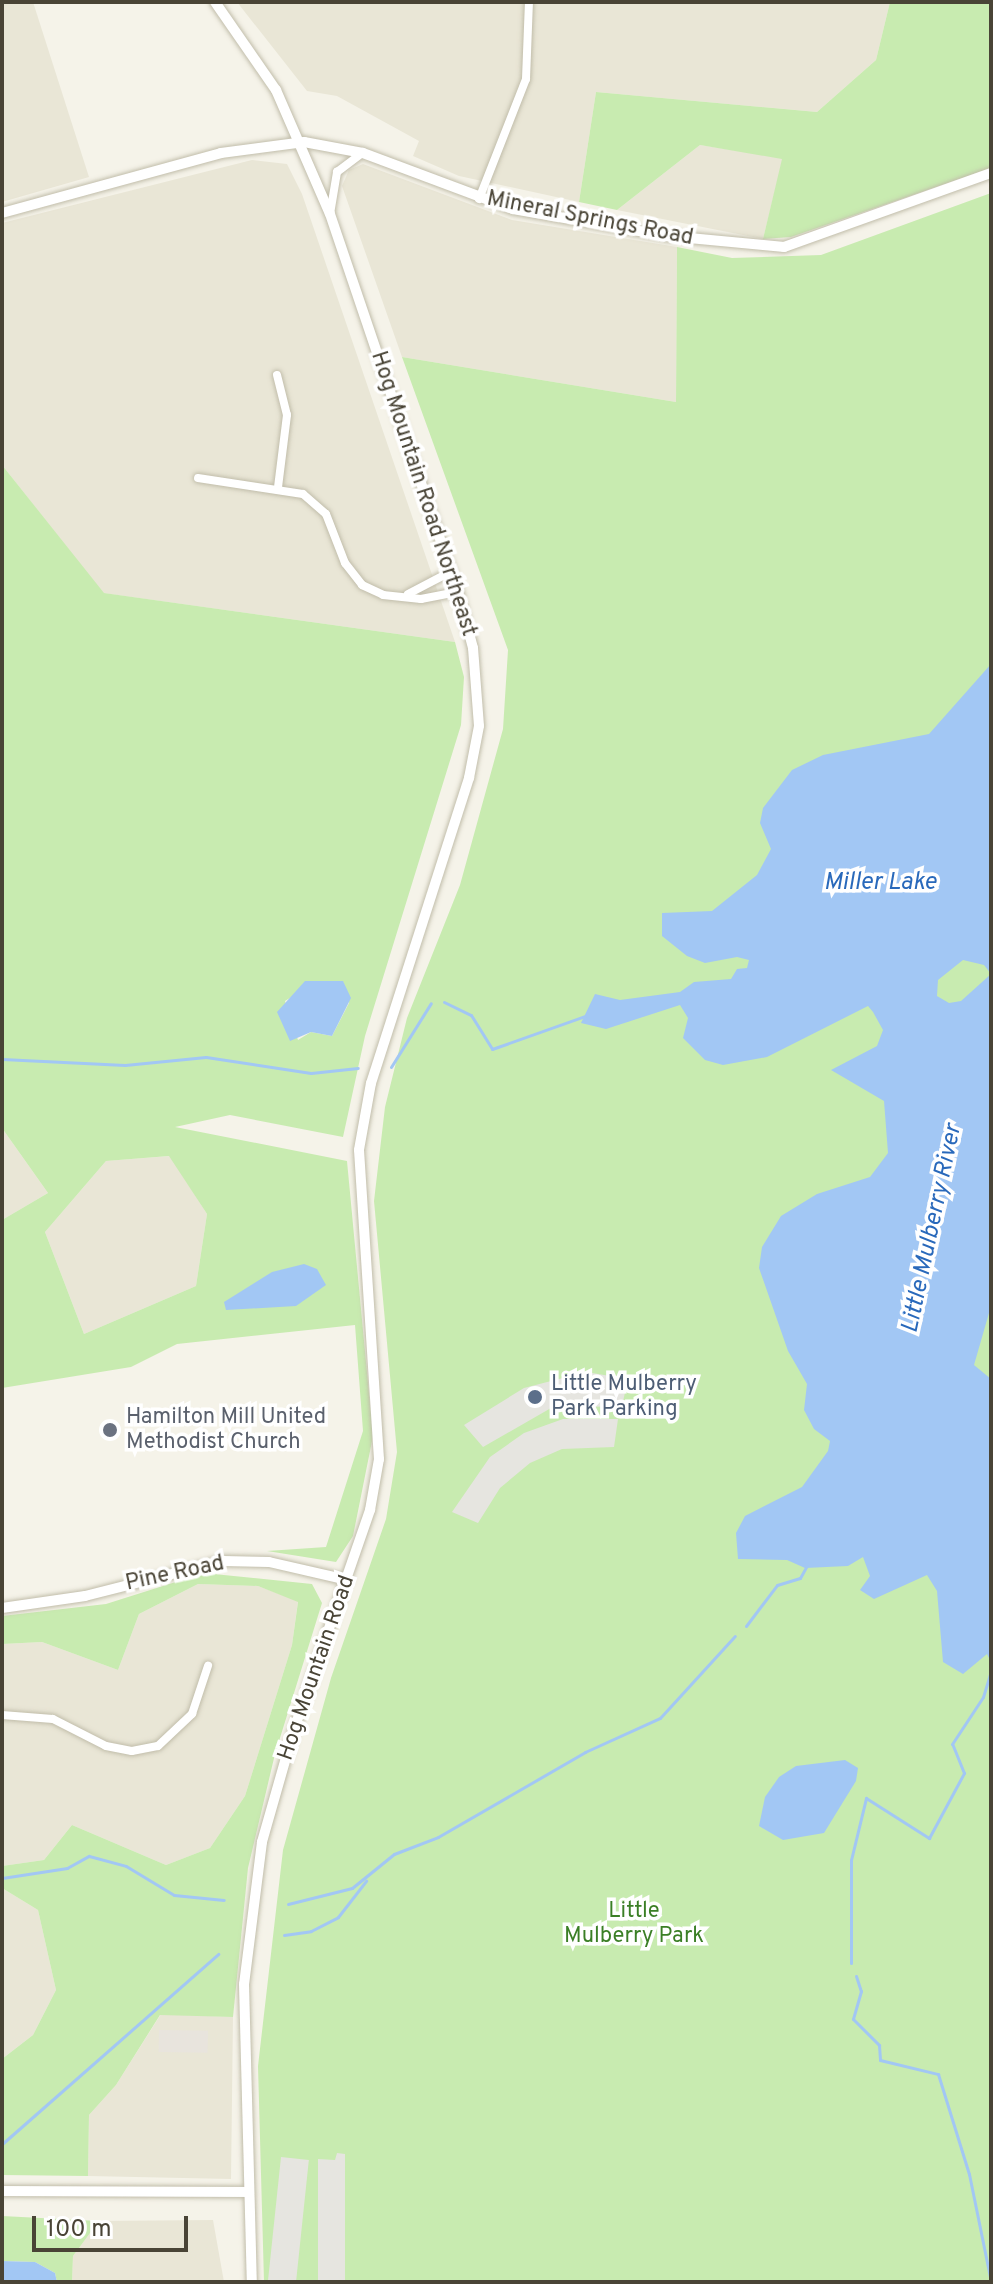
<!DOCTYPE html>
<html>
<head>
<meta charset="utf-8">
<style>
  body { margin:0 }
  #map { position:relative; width:993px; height:2284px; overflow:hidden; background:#f5f3e9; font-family:Overpass,sans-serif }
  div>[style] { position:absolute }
  .residential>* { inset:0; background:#e9e6d6 }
  .industrial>* { inset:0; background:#e8e4dd; transform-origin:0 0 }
  .green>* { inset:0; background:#c8ebb0 }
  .parking>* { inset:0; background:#e6e5e0; transform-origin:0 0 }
  .water>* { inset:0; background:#a2c7f4 }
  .stream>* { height:3px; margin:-1.5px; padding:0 1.5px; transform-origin:1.5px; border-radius:1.5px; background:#a2c7f4 }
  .roads { filter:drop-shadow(0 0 2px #c1bdaa) drop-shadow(0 0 2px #c1bdaa) }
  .minor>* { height:8px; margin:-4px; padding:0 4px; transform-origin:4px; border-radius:4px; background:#fff }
  .tertiary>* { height:10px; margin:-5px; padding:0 5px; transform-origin:5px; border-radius:5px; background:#fff }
  .dots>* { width:22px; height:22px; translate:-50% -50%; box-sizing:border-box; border:4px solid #fff; border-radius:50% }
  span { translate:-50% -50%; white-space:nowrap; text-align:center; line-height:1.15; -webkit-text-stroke:7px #fff; paint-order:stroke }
  .street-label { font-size:22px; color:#494436 }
  .service-label { font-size:22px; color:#4e5e75 }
  .left { translate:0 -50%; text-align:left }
  .worship-label { font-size:22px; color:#5b616d }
  .park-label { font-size:22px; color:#3b7f26 }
  .water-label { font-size:24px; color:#2969bb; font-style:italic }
  .frame { position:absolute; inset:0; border:4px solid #494436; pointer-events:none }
  .scale { position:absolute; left:32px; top:2216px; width:156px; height:36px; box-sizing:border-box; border:4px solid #494436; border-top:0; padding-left:10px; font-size:24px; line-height:28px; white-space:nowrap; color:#494436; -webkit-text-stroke:6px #fff; paint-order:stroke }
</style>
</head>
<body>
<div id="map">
  <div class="residential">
    <div style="clip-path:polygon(2px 2px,33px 2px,89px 177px,2px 202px)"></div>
    <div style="clip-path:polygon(237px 2px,890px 2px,876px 60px,817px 112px,596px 92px,579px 202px,459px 176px,413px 156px,419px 141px,337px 96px,307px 91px)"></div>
    <div style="clip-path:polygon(700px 145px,783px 158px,763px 239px,617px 210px)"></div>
    <div style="clip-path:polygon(252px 160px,287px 164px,302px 194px,455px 642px,103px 593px,2px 465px,2px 223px)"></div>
    <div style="clip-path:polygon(363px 164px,512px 220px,677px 247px,676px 402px,402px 357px,342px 186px,349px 170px)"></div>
    <div style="clip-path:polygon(2px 1128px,48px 1193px,2px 1220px)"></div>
    <div style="clip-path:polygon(170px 1156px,207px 1214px,196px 1286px,84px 1334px,45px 1232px,106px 1161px)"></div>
    <div style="clip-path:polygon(198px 1584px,258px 1586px,298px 1601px,292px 1645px,245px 1796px,210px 1848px,166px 1865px,72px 1825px,44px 1860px,2px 1866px,2px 1644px,42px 1642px,118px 1670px,139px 1614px)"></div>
    <div style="clip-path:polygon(2px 1888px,38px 1910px,56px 1990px,33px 2035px,2px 2059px)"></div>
    <div style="clip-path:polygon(161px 2014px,233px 2017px,231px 2179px,88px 2176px,89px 2115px,116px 2085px)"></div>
    <div style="clip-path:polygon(213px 2220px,224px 2282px,72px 2282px,73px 2256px,99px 2221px)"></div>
  </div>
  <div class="industrial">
    <div style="left:159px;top:2030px;width:49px;height:22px;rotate:1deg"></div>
  </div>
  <div class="green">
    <div style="clip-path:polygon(890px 2px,991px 2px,991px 168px,791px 237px,763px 239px,782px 159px,700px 145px,617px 210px,579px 202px,596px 92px,817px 112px,876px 60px)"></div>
    <div style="clip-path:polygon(991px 193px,991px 2282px,264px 2282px,258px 2066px,283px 1850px,331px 1678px,386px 1519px,397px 1452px,374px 1201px,385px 1107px,407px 1018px,460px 885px,503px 729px,508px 650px,402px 357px,676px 402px,677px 247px,732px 258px,821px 255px)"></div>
    <div style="clip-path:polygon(evenodd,2px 465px,104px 593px,455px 642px,464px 677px,461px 725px,365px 1036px,343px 1137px,230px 1115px,175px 1127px,347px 1161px,373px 1436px,353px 1536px,336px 1562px,267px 1551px,326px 1547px,363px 1431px,355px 1325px,177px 1344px,131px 1367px,2px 1388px,2px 1220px,48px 1193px,2px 1128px,2px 465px,317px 981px,343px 982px,349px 1003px,332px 1036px,311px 1032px,298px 1040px,285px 1001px,317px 981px,2px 465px,169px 1156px,207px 1214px,196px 1286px,84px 1334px,45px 1232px,106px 1161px,169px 1156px)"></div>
    <div style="clip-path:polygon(204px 1573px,312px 1584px,322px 1603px,275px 1754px,248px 1868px,233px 2017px,160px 2015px,116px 2085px,89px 2115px,88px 2176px,2px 2175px,2px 2059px,33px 2035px,56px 1990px,38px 1910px,2px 1888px,2px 1866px,44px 1860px,72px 1825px,166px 1865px,210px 1848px,245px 1796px,292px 1645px,298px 1602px,258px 1586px,198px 1584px,139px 1614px,118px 1670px,42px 1642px,2px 1644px,2px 1616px,106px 1604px)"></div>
    <div style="clip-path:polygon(2px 2216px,99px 2221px,73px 2256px,72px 2282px,57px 2282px,55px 2273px,35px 2262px,2px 2261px)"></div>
  </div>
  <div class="parking">
    <div style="clip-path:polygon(586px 1372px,628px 1379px,622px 1406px,551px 1408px,483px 1447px,464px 1425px,524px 1388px)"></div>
    <div style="clip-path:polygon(563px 1419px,618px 1419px,614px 1447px,562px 1449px,530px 1463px,500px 1488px,478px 1523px,452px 1512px,490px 1457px,524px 1433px)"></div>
    <div style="clip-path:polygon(337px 2153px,345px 2154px,345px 2282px,318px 2282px,318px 2159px,335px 2160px)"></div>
    <div style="left:281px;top:2157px;width:28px;height:125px;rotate:6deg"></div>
  </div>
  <div class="water">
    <div style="clip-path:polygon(evenodd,991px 664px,991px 1306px,974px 1365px,991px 1379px,991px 1662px,987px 1654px,963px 1674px,943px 1662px,937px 1591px,927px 1575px,874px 1599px,860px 1590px,870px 1576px,863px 1557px,848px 1566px,805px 1568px,787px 1560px,738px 1559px,736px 1533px,745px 1516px,802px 1487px,828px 1451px,830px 1441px,814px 1429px,804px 1410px,807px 1384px,788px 1351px,759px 1268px,762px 1247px,781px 1216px,817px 1194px,870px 1177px,888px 1153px,884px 1101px,831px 1070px,877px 1046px,883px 1030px,873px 1012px,868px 1006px,767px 1057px,723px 1065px,705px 1060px,683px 1038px,688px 1018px,680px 1005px,606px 1029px,581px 1023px,595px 994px,620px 1000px,680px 992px,694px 982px,731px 979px,737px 969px,747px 968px,749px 960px,737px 957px,705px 963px,687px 956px,662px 936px,662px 913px,712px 911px,757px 875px,771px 849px,760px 823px,763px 808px,792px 770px,823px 755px,929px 734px,991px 664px,963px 960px,984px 965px,991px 974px,961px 1001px,949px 1003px,937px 996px,938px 980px,963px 960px)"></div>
    <div style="clip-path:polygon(305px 981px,343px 981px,351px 998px,332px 1036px,311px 1032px,290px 1041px,277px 1012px)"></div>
    <div style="clip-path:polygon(304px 1264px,317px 1269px,326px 1285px,296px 1306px,226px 1310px,224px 1302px,272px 1272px)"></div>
    <div style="clip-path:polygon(845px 1760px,858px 1768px,856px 1781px,824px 1833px,783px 1840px,759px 1826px,765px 1797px,779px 1777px,796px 1766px)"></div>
    <div style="clip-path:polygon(2px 2261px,35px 2262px,55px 2273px,57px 2282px,2px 2282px)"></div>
  </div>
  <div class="stream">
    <div style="left:444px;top:1002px;width:30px;rotate:26deg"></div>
    <div style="left:471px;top:1015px;width:40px;rotate:58deg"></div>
    <div style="left:492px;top:1049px;width:99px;rotate:-19.5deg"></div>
    <div style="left:2px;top:1059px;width:123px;rotate:2.8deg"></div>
    <div style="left:125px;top:1065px;width:81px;rotate:-5.6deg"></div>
    <div style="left:206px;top:1057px;width:106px;rotate:8.7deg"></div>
    <div style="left:311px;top:1073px;width:47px;rotate:-6.1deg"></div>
    <div style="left:391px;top:1067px;width:75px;rotate:-58deg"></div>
    <div style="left:746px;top:1626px;width:51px;rotate:-52.9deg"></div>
    <div style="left:777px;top:1585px;width:24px;rotate:-17deg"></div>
    <div style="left:800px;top:1578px;width:13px;rotate:-61deg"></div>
    <div style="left:2px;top:1878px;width:66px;rotate:-8.7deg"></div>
    <div style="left:67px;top:1868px;width:25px;rotate:-29deg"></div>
    <div style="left:89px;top:1856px;width:38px;rotate:15deg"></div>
    <div style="left:126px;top:1866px;width:56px;rotate:31.1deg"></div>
    <div style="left:174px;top:1895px;width:50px;rotate:5.7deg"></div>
    <div style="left:288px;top:1904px;width:66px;rotate:-14deg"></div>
    <div style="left:352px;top:1888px;width:54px;rotate:-39deg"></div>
    <div style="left:394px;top:1854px;width:47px;rotate:-21.1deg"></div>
    <div style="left:438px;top:1837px;width:170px;rotate:-30deg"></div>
    <div style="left:585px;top:1752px;width:82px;rotate:-24.4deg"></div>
    <div style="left:660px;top:1718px;width:111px;rotate:-47.6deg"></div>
    <div style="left:284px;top:1935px;width:27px;rotate:-8deg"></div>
    <div style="left:311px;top:1931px;width:30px;rotate:-27deg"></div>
    <div style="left:338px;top:1917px;width:46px;rotate:-52.1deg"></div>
    <div style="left:851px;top:1963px;width:103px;rotate:-90deg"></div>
    <div style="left:851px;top:1860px;width:64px;rotate:-76.4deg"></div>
    <div style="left:866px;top:1798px;width:75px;rotate:32.4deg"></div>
    <div style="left:929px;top:1838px;width:74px;rotate:-61.7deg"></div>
    <div style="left:964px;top:1773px;width:31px;rotate:-112deg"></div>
    <div style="left:952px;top:1744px;width:56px;rotate:-56.6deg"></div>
    <div style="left:983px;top:1697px;width:27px;rotate:-73deg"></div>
    <div style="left:856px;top:1976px;width:16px;rotate:72deg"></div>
    <div style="left:861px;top:1991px;width:29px;rotate:106deg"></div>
    <div style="left:853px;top:2019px;width:37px;rotate:45deg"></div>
    <div style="left:879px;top:2045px;width:15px;rotate:86deg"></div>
    <div style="left:880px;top:2060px;width:60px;rotate:13.6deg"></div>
    <div style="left:938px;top:2074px;width:105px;rotate:72.8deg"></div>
    <div style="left:969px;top:2174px;width:110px;rotate:78.5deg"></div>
    <div style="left:2px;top:2144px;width:288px;rotate:-41.3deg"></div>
  </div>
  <div class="roads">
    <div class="minor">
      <div style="left:479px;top:199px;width:129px;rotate:-68.6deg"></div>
      <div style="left:526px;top:79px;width:77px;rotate:-87.8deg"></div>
      <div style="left:330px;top:214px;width:43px;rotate:-80.5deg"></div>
      <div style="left:337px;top:172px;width:31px;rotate:-37deg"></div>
      <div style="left:277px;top:375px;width:41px;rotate:76deg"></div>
      <div style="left:287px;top:415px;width:73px;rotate:97.1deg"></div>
      <div style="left:198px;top:478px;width:106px;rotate:8.7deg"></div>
      <div style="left:303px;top:494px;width:30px;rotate:41deg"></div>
      <div style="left:326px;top:514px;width:53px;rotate:68.8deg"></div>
      <div style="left:345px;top:563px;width:28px;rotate:52deg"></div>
      <div style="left:362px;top:585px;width:23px;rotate:25deg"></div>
      <div style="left:383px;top:595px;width:38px;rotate:6deg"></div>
      <div style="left:421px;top:599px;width:38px;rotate:-11deg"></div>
      <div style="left:408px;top:594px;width:50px;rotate:-27.6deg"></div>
      <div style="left:2px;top:1715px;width:51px;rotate:4.5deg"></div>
      <div style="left:53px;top:1719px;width:59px;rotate:27deg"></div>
      <div style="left:106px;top:1746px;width:26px;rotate:11deg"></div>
      <div style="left:132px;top:1751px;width:26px;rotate:-11deg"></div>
      <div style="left:158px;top:1746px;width:47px;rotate:-43.3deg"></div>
      <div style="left:192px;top:1714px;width:51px;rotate:-71.6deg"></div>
    </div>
    <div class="tertiary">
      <div style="left:215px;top:2px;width:107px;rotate:55.3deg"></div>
      <div style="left:276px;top:90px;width:135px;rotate:66.5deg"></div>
      <div style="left:330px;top:214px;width:399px;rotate:71.3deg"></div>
      <div style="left:458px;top:592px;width:58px;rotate:75deg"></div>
      <div style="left:473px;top:648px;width:78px;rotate:85.6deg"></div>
      <div style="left:479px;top:726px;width:53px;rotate:100.9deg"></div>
      <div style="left:469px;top:778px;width:320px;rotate:107.8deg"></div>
      <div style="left:371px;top:1083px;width:68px;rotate:100.2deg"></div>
      <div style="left:359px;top:1150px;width:310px;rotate:86.3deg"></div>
      <div style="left:379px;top:1459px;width:52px;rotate:100deg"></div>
      <div style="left:370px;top:1510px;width:229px;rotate:109.1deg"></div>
      <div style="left:295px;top:1726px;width:121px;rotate:105.9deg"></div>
      <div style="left:262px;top:1842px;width:143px;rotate:97.2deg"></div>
      <div style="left:244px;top:1984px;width:298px;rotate:88.5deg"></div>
      <div style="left:2px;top:213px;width:227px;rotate:-15.3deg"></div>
      <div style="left:221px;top:153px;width:84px;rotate:-7.5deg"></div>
      <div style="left:304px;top:142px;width:60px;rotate:10.6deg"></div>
      <div style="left:363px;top:153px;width:160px;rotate:20.5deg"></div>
      <div style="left:513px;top:209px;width:157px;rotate:9.9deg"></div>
      <div style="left:668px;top:236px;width:117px;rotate:5.4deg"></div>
      <div style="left:784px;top:247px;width:220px;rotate:-19.7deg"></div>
      <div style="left:2px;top:1608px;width:84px;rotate:-8.2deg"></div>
      <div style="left:85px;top:1596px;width:142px;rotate:-14.2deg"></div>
      <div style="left:223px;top:1561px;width:46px;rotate:1.2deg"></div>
      <div style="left:269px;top:1562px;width:80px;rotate:13deg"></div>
      <div style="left:2px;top:2191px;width:247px;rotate:0.2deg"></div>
    </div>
  </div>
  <div class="dots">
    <div style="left:535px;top:1397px;background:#5c6f8a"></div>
    <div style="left:110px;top:1430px;background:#6b7280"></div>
  </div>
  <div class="street-label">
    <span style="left:590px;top:219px;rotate:11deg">Mineral Springs Road</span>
    <span style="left:423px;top:494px;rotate:72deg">Hog Mountain Road Northeast</span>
    <span style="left:175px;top:1574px;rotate:-12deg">Pine Road</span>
    <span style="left:317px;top:1668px;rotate:-71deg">Hog Mountain Road</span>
  </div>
  <div class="service-label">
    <span class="left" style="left:551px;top:1397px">Little Mulberry<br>Park Parking</span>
  </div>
  <div class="worship-label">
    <span class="left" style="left:126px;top:1430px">Hamilton Mill United<br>Methodist Church</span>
  </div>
  <div class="park-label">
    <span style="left:634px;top:1924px">Little<br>Mulberry Park</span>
  </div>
  <div class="water-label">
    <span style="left:880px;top:884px">Miller Lake</span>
    <span style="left:933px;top:1229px;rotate:-78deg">Little Mulberry River</span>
  </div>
  <div class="frame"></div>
  <div class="scale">100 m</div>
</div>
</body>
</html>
